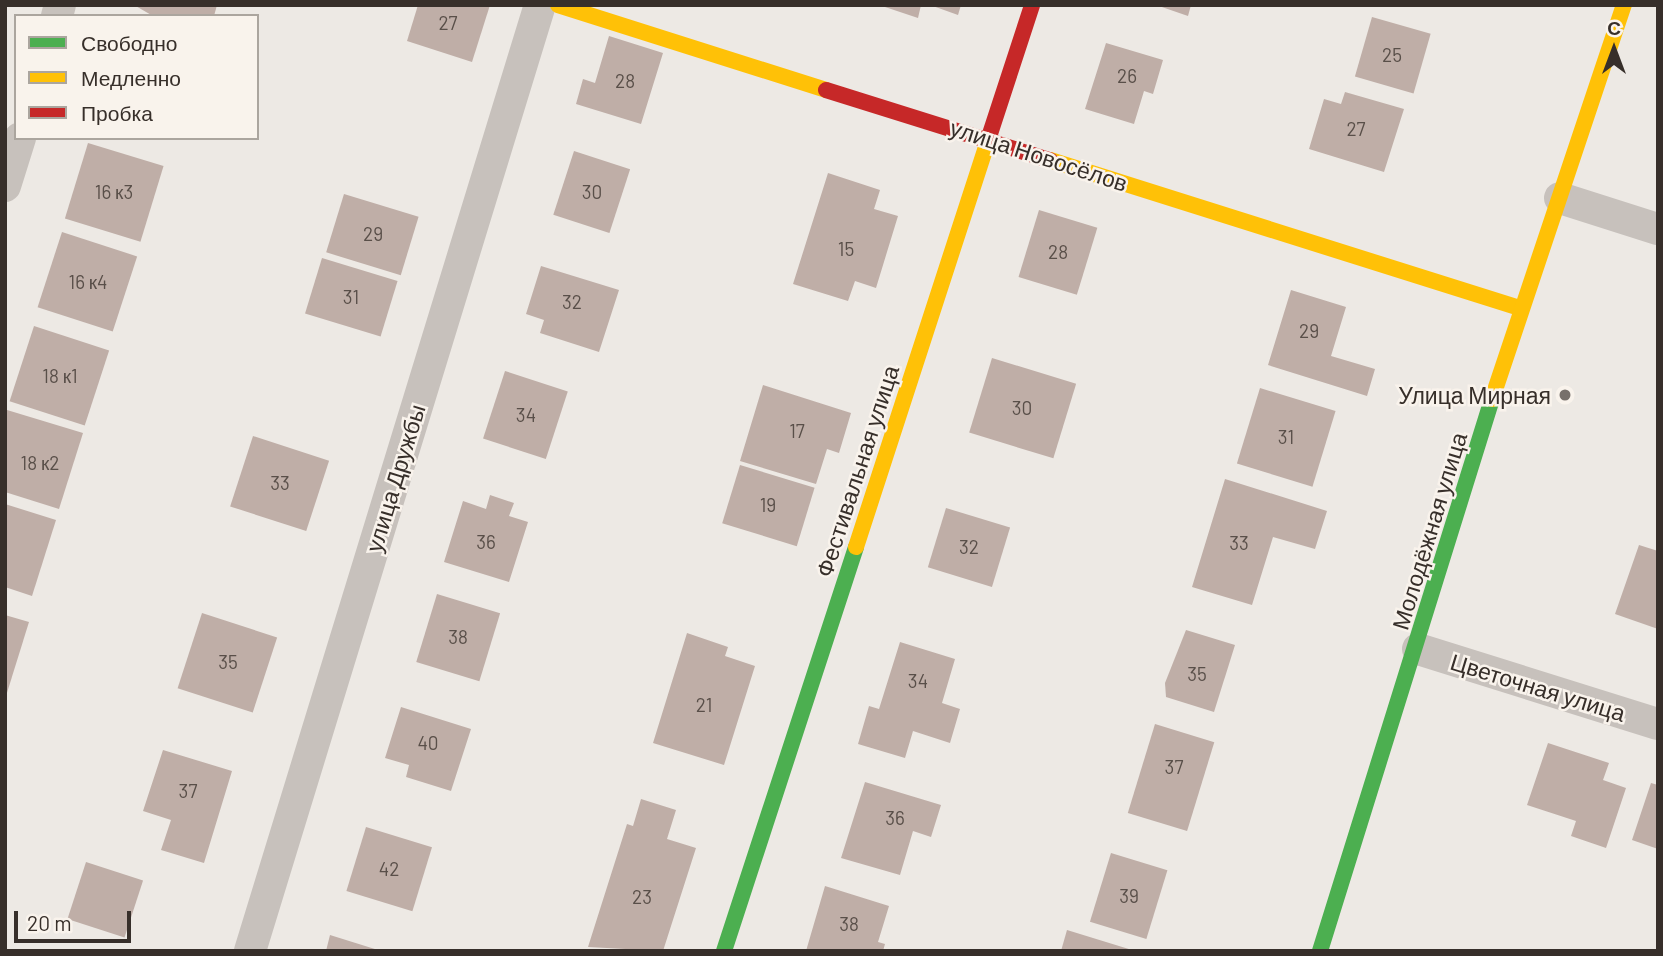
<!DOCTYPE html>
<html>
<head>
<meta charset="utf-8">
<style>
  body { margin:0 }
  #map { position:relative; width:1663px; height:956px; overflow:hidden; background:#ede9e4; font-family:Barlow,sans-serif }
  div>[style] { position:absolute }
  .building>* { inset:0; background:#bfaea7; transform-origin:0 0 }
  .street>* { height:32px; margin:-16px; padding:0 16px; transform-origin:16px; border-radius:16px; background:#c7c1bc }
  .fast>* { height:16px; margin:-8px; padding:0 8px; transform-origin:8px; border-radius:8px; background:#4caf50 }
  .slow>* { height:16px; margin:-8px; padding:0 8px; transform-origin:8px; border-radius:8px; background:#ffc107 }
  .jam>* { height:16px; margin:-8px; padding:0 8px; transform-origin:8px; border-radius:8px; background:#c62828 }
  .dots>* { width:19px; height:19px; translate:-50% -50%; box-sizing:border-box; border:4px solid #f9f3ec; border-radius:50% }
  span { translate:-50% -50%; white-space:nowrap; text-align:center; line-height:1.15; -webkit-text-stroke:5px #f9f3ec; paint-order:stroke }
  .number-label { font-size:19px; color:#594f49 }
  .number-label span { -webkit-text-stroke-width:0 }
  .street-label { font-size:23px; color:#372f2a }
  .poi-label { font-size:23px; color:#372f2a }
  .right { translate:-100% -50%; text-align:right }
  .frame { position:absolute; inset:0; border:7px solid #372f2a; pointer-events:none }
  .legend { position:absolute; left:14px; top:14px; width:245px; height:126px; box-sizing:border-box; background:#f9f3ec; border:2px solid #aba59e; margin:0; padding:9px 12px; list-style:none; font-size:21px; color:#372f2a }
  .legend li { display:flex; align-items:center; gap:14px; height:35px }
  .legend b { width:35px; border:2px solid #aba59e }
  .north { position:absolute; left:1579px; top:14px; width:70px; height:70px; -webkit-text-stroke:5px #f9f3ec; paint-order:stroke; rotate:0deg; font-size:19px; font-weight:700; line-height:28px; text-align:center; color:#372f2a }
  .north::after { content:''; display:block; margin:auto; width:24px; height:32px; background:#372f2a; clip-path:polygon(50% 0,100% 100%,50% 72%,0 100%) }
  .scale { position:absolute; left:14px; top:911px; width:117px; height:32px; box-sizing:border-box; border:4px solid #372f2a; border-top:0; padding-left:9px; font-size:21px; line-height:24px; white-space:nowrap; color:#372f2a; -webkit-text-stroke:5px #f9f3ec; paint-order:stroke }
</style>
</head>
<body>
<div id="map">
  <div class="building">
    <div style="clip-path:polygon(134px 5px,217px 5px,214px 16px,153px 16px)"></div>
    <div style="clip-path:polygon(418px 5px,490px 5px,472px 62px,407px 41px)"></div>
    <div style="clip-path:polygon(879px 5px,921px 5px,918px 18px)"></div>
    <div style="clip-path:polygon(930px 5px,961px 5px,958px 15px)"></div>
    <div style="clip-path:polygon(1156px 5px,1191px 5px,1188px 16px)"></div>
    <div style="left:1372px;top:17px;width:61px;height:62px;rotate:16deg"></div>
    <div style="clip-path:polygon(609px 36px,663px 53px,641px 124px,576px 104px,583px 79px,595px 83px)"></div>
    <div style="clip-path:polygon(1106px 43px,1163px 60px,1153px 94px,1144px 91px,1134px 124px,1085px 109px)"></div>
    <div style="clip-path:polygon(1345px 92px,1404px 109px,1384px 172px,1309px 149px,1324px 99px,1341px 104px)"></div>
    <div style="left:88px;top:143px;width:79px;height:79px;rotate:17deg"></div>
    <div style="left:574px;top:151px;width:59px;height:67px;rotate:18deg"></div>
    <div style="clip-path:polygon(828px 173px,880px 190px,874px 209px,898px 216px,876px 288px,855px 281px,848px 301px,793px 284px)"></div>
    <div style="left:344px;top:194px;width:78px;height:61px;rotate:17deg"></div>
    <div style="left:1039px;top:210px;width:61px;height:70px;rotate:17deg"></div>
    <div style="left:62px;top:232px;width:79px;height:79px;rotate:18deg"></div>
    <div style="left:322px;top:258px;width:79px;height:58px;rotate:17deg"></div>
    <div style="clip-path:polygon(541px 266px,619px 290px,599px 352px,540px 333px,544px 320px,526px 314px)"></div>
    <div style="clip-path:polygon(1291px 290px,1346px 307px,1331px 356px,1375px 369px,1367px 396px,1268px 365px)"></div>
    <div style="left:34px;top:326px;width:79px;height:79px;rotate:18deg"></div>
    <div style="left:992px;top:358px;width:88px;height:78px;rotate:17deg"></div>
    <div style="left:505px;top:371px;width:66px;height:71px;rotate:18deg"></div>
    <div style="clip-path:polygon(763px 385px,851px 413px,839px 453px,827px 449px,816px 484px,740px 461px)"></div>
    <div style="left:1260px;top:388px;width:79px;height:79px;rotate:17deg"></div>
    <div style="clip-path:polygon(7px 410px,83px 433px,59px 509px,5px 492px)"></div>
    <div style="left:253px;top:436px;width:80px;height:74px;rotate:18deg"></div>
    <div style="left:740px;top:465px;width:78px;height:61px;rotate:17deg"></div>
    <div style="clip-path:polygon(1225px 479px,1327px 511px,1315px 549px,1273px 537px,1252px 605px,1192px 587px)"></div>
    <div style="clip-path:polygon(490px 495px,514px 503px,509px 516px,528px 522px,509px 582px,444px 562px,463px 501px,486px 509px)"></div>
    <div style="clip-path:polygon(5px 504px,56px 520px,32px 596px,5px 587px)"></div>
    <div style="left:946px;top:508px;width:67px;height:62px;rotate:17deg"></div>
    <div style="clip-path:polygon(1639px 545px,1658px 551px,1658px 629px,1615px 614px)"></div>
    <div style="left:437px;top:594px;width:66px;height:71px;rotate:17deg"></div>
    <div style="left:202px;top:613px;width:79px;height:79px;rotate:18deg"></div>
    <div style="clip-path:polygon(5px 615px,29px 622px,6px 696px,5px 696px)"></div>
    <div style="clip-path:polygon(1186px 630px,1235px 645px,1214px 712px,1166px 697px,1165px 683px)"></div>
    <div style="clip-path:polygon(687px 633px,728px 647px,725px 656px,755px 666px,724px 765px,653px 743px)"></div>
    <div style="clip-path:polygon(900px 642px,955px 659px,942px 703px,960px 709px,950px 743px,913px 731px,905px 758px,858px 744px,869px 706px,879px 709px)"></div>
    <div style="clip-path:polygon(401px 707px,471px 729px,451px 791px,406px 777px,409px 765px,385px 758px)"></div>
    <div style="left:1155px;top:724px;width:62px;height:93px;rotate:17deg"></div>
    <div style="clip-path:polygon(1548px 743px,1609px 763px,1603px 780px,1626px 788px,1606px 848px,1571px 836px,1576px 821px,1527px 805px)"></div>
    <div style="clip-path:polygon(163px 750px,232px 771px,204px 863px,161px 850px,171px 820px,143px 811px)"></div>
    <div style="clip-path:polygon(865px 782px,941px 805px,931px 837px,913px 831px,900px 875px,841px 858px)"></div>
    <div style="clip-path:polygon(1651px 783px,1658px 785px,1658px 849px,1632px 840px)"></div>
    <div style="clip-path:polygon(641px 799px,676px 810px,667px 839px,696px 848px,663px 951px,588px 947px,627px 824px,633px 826px)"></div>
    <div style="left:366px;top:827px;width:69px;height:67px;rotate:17deg"></div>
    <div style="left:1111px;top:853px;width:59px;height:72px;rotate:17deg"></div>
    <div style="left:86px;top:862px;width:60px;height:60px;rotate:18deg"></div>
    <div style="clip-path:polygon(825px 886px,889px 906px,878px 942px,885px 944px,883px 951px,806px 951px)"></div>
    <div style="clip-path:polygon(1067px 930px,1132px 950px,1132px 951px,1061px 951px)"></div>
    <div style="clip-path:polygon(330px 935px,378px 950px,378px 951px,326px 951px)"></div>
  </div>
  <div class="street">
    <div style="left:57px;top:16px;width:11px;rotate:-75deg"></div>
    <div style="left:5px;top:186px;width:50px;rotate:-72.6deg"></div>
    <div style="left:1560px;top:198px;width:103px;rotate:17.6deg"></div>
    <div style="left:1418px;top:649px;width:251px;rotate:17.4deg"></div>
    <div style="left:250px;top:951px;width:989px;rotate:-72.96deg"></div>
  </div>
  <div class="fast">
    <div style="left:724px;top:951px;width:425px;rotate:-71.9deg"></div>
    <div style="left:1320px;top:951px;width:578px;rotate:-72.69deg"></div>
  </div>
  <div class="slow">
    <div style="left:558px;top:5px;width:281px;rotate:17.6deg"></div>
    <div style="left:1050px;top:160px;width:492px;rotate:17.5deg"></div>
    <div style="left:1492px;top:399px;width:416px;rotate:-71.5deg"></div>
    <div style="left:856px;top:547px;width:428px;rotate:-72deg"></div>
  </div>
  <div class="jam">
    <div style="left:826px;top:90px;width:235px;rotate:17.4deg"></div>
    <div style="left:988px;top:140px;width:142px;rotate:-71.9deg"></div>
  </div>
  <div class="dots">
    <div style="left:1565px;top:395px;background:#77706b"></div>
  </div>
  <div class="number-label">
    <span style="left:448px;top:23px">27</span>
    <span style="left:1392px;top:55px">25</span>
    <span style="left:1127px;top:76px">26</span>
    <span style="left:625px;top:81px">28</span>
    <span style="left:1356px;top:129px">27</span>
    <span style="left:114px;top:192px">16 к3</span>
    <span style="left:592px;top:192px">30</span>
    <span style="left:373px;top:234px">29</span>
    <span style="left:846px;top:249px">15</span>
    <span style="left:1058px;top:252px">28</span>
    <span style="left:88px;top:282px">16 к4</span>
    <span style="left:351px;top:297px">31</span>
    <span style="left:572px;top:302px">32</span>
    <span style="left:1309px;top:331px">29</span>
    <span style="left:60px;top:376px">18 к1</span>
    <span style="left:1022px;top:408px">30</span>
    <span style="left:526px;top:415px">34</span>
    <span style="left:797px;top:431px">17</span>
    <span style="left:1286px;top:437px">31</span>
    <span style="left:40px;top:463px">18 к2</span>
    <span style="left:280px;top:483px">33</span>
    <span style="left:768px;top:505px">19</span>
    <span style="left:486px;top:542px">36</span>
    <span style="left:1239px;top:543px">33</span>
    <span style="left:969px;top:547px">32</span>
    <span style="left:458px;top:637px">38</span>
    <span style="left:228px;top:662px">35</span>
    <span style="left:1197px;top:674px">35</span>
    <span style="left:918px;top:681px">34</span>
    <span style="left:704px;top:705px">21</span>
    <span style="left:428px;top:743px">40</span>
    <span style="left:1174px;top:767px">37</span>
    <span style="left:188px;top:791px">37</span>
    <span style="left:895px;top:818px">36</span>
    <span style="left:389px;top:869px">42</span>
    <span style="left:1129px;top:896px">39</span>
    <span style="left:642px;top:897px">23</span>
    <span style="left:849px;top:924px">38</span>
  </div>
  <div class="street-label">
    <span style="left:1039px;top:155px;rotate:18deg">улица Новосёлов</span>
    <span style="left:857px;top:471px;rotate:-72deg">Фестивальная улица</span>
    <span style="left:395px;top:478px;rotate:-73deg">улица Дружбы</span>
    <span style="left:1429px;top:531px;rotate:-73deg">Молодёжная улица</span>
    <span style="left:1538px;top:687px;rotate:17deg">Цветочная улица</span>
  </div>
  <div class="poi-label">
    <span class="right" style="left:1551px;top:395px">Улица Мирная</span>
  </div>
  <div class="frame"></div>
  <ul class="legend">
  <li><b style="height:9px;background:#4caf50"></b>Свободно</li>
  <li><b style="height:9px;background:#ffc107"></b>Медленно</li>
  <li><b style="height:9px;background:#c62828"></b>Пробка</li>
  </ul>
  <div class="north">С</div>
  <div class="scale">20 m</div>
</div>
</body>
</html>
